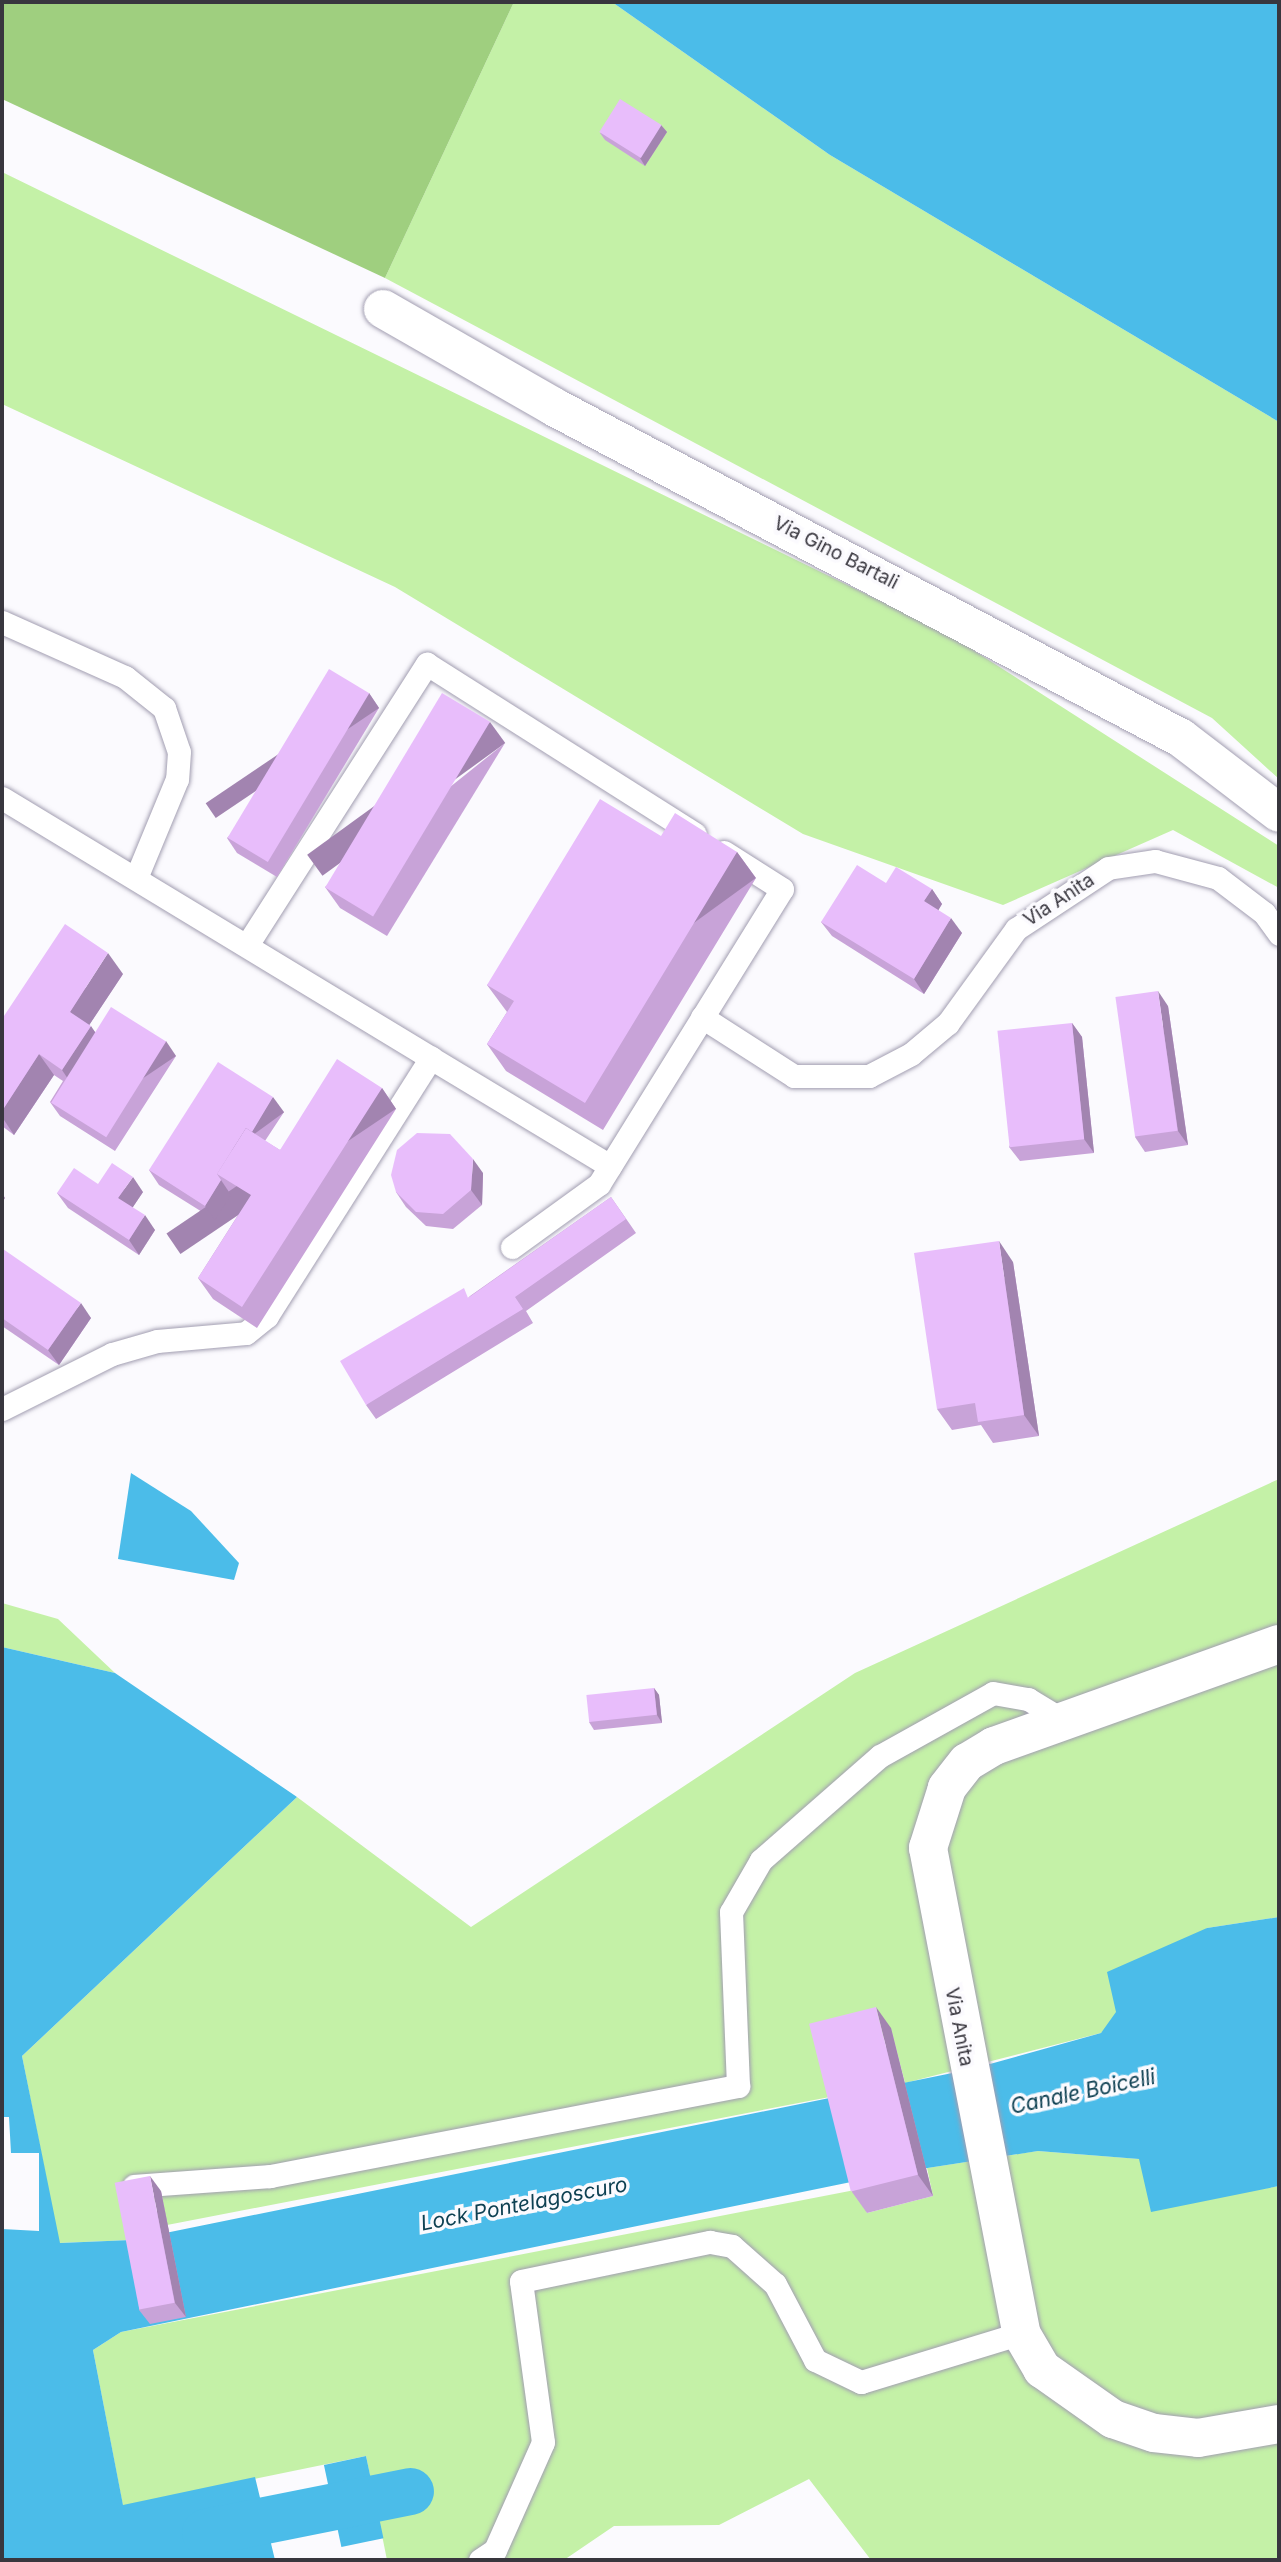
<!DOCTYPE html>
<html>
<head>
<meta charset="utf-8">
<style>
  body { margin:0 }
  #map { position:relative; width:1281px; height:2562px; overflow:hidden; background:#fbfafe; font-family:Inter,sans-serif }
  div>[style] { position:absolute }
  .green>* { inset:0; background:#c4f1a7 }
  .forest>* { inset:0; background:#9fcf7f }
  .water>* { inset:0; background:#4bbce9; transform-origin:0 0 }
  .pier>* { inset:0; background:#fbfafe }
  .canal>* { height:47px; margin:-23.5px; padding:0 23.5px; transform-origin:23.5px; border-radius:23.5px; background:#4bbce9 }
  .roads { filter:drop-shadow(0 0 2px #a29eb1) drop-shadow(0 0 2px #a29eb1) }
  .service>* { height:23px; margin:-11.5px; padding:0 11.5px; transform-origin:11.5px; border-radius:11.5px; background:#fff }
  .minor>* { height:38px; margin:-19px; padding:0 19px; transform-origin:19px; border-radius:19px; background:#fff }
  .wall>* { inset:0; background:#c8a3d8 }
  .shaded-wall>* { inset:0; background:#a284b0; transform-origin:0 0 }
  .building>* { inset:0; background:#e8bdfb; transform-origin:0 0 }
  span { translate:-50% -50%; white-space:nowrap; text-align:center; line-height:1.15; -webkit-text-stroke:7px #fbfafe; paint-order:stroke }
  .street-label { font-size:19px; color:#38363e }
  .water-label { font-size:21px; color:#0e4052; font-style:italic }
  .frame { position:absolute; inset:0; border:4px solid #38363e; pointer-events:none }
</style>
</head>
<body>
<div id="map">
  <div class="green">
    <div style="clip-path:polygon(514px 2px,612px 2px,830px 155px,1279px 422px,1279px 779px,1212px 718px,385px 278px)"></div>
    <div style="clip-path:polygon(2px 172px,948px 634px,1279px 846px,1279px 888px,1173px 830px,1003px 905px,803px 834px,395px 587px,2px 404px)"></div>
    <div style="clip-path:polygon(1279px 1479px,1279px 1917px,1207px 1928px,1101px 2033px,905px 2083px,891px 2029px,835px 2096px,167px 2225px,161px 2191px,131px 2240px,59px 2243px,22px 2056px,297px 1797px,471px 1927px,855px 1673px)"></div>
    <div style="clip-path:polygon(2px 1603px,58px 1619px,115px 1673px,2px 1647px)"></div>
    <div style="clip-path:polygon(1038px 2151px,1140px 2159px,1220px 2196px,1279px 2186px,1279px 2560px,871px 2560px,809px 2479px,719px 2525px,614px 2526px,564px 2560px,387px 2560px,366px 2456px,123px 2506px,93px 2350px,121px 2332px,860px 2189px,867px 2213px,933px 2196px,927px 2168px)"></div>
  </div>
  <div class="forest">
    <div style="clip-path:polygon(2px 2px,514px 2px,385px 278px,2px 99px)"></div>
  </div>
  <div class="water">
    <div style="clip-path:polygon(612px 2px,1279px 2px,1279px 422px,830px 155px)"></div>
    <div style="clip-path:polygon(131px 1473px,191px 1511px,239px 1563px,234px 1580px,118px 1559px)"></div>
    <div style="clip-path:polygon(2px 1647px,115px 1673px,297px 1797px,22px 2056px,60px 2243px,131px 2240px,972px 2069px,1101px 2033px,1116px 2012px,1107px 1972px,1207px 1928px,1279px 1917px,1279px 2186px,1151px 2212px,1139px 2159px,1038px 2151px,895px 2173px,121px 2332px,93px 2350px,123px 2505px,255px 2477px,275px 2560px,2px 2560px)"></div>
    <div style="left:366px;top:2456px;width:84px;height:43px;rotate:78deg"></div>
  </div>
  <div class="pier">
    <div style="clip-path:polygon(2px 2117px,9px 2117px,11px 2153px,39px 2153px,39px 2231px,2px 2229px)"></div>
  </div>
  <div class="canal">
    <div style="left:205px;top:2532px;width:209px;rotate:-11.3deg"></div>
  </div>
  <div class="roads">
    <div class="service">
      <div style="left:2px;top:622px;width:135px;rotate:24.1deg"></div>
      <div style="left:125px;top:677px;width:50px;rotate:38.5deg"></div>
      <div style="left:164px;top:708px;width:46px;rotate:71.2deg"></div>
      <div style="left:179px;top:752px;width:27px;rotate:94deg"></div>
      <div style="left:177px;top:779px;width:107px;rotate:112.5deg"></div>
      <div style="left:2px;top:798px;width:502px;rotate:31.22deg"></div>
      <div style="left:247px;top:945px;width:334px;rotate:-57.4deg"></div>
      <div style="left:427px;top:664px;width:317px;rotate:32.4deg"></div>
      <div style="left:702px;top:1017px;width:109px;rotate:32.7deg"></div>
      <div style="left:794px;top:1076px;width:75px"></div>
      <div style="left:869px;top:1076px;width:47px;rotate:-27.6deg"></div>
      <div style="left:911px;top:1054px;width:48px;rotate:-40deg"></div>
      <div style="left:948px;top:1023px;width:116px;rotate:-54.1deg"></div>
      <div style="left:1016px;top:929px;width:110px;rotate:-33.5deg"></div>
      <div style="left:1108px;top:868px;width:48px;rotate:-8.5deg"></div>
      <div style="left:1155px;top:861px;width:65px;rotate:15.1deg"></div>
      <div style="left:1218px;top:878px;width:58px;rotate:37.3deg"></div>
      <div style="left:1264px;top:913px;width:26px;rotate:54deg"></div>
      <div style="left:512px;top:1247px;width:107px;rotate:-35.9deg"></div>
      <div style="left:599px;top:1184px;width:347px;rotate:-58.2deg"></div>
      <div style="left:782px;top:889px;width:69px;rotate:-147.5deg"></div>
      <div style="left:2px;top:1409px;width:123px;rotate:-26.6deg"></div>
      <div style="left:112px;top:1354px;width:47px;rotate:-16.1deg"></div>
      <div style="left:157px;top:1341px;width:89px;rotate:-5.1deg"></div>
      <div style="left:246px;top:1333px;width:27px;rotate:-39deg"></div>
      <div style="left:267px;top:1316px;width:306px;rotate:-57.6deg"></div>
      <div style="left:431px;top:1058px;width:209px;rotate:31.1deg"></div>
      <div style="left:134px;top:2186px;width:136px;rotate:-4.2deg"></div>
      <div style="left:270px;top:2176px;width:477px;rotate:-10.9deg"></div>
      <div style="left:738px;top:2086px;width:174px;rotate:-92.3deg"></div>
      <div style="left:731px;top:1912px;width:60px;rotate:-60deg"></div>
      <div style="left:761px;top:1860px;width:158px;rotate:-41.2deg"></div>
      <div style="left:880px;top:1756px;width:129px;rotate:-29.1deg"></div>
      <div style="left:993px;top:1693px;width:36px;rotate:10deg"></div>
      <div style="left:1028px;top:1699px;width:42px;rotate:31.4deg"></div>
      <div style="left:480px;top:2560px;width:18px;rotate:-34deg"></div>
      <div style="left:495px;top:2550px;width:118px;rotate:-66deg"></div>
      <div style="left:543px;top:2442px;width:162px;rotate:-97.8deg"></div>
      <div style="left:521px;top:2281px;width:193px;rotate:-11.7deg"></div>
      <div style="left:710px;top:2242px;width:22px;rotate:10deg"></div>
      <div style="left:732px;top:2246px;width:57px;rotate:41.5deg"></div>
      <div style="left:775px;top:2284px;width:86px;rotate:62.2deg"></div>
      <div style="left:815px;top:2360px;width:51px;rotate:25.6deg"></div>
      <div style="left:861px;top:2382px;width:167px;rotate:-17deg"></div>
    </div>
    <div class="minor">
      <div style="left:383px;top:309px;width:197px;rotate:29.8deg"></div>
      <div style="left:554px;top:407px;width:709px;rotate:27.83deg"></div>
      <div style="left:1181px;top:738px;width:123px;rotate:37.4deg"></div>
      <div style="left:1279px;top:1644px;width:303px;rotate:160.3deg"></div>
      <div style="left:994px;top:1746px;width:31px;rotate:149deg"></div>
      <div style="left:967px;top:1762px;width:33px;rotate:128deg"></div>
      <div style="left:947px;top:1788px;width:63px;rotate:107.6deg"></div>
      <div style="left:928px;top:1848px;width:494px;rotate:79.1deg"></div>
      <div style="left:1021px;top:2333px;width:42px;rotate:59.7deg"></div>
      <div style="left:1042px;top:2369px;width:87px;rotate:35.2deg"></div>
      <div style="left:1113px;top:2419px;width:43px;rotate:18.9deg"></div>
      <div style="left:1154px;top:2433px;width:44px;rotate:6.5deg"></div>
      <div style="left:1198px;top:2438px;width:82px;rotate:-9.8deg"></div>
    </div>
  </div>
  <div class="wall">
    <div style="clip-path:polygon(661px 125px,667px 132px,645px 166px,605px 140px,600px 133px)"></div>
    <div style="clip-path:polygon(369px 693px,379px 708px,277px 877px,237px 853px,227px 838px)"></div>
    <div style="clip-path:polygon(505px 743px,387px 936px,340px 908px,325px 887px)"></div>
    <div style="clip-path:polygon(661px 836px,737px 852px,756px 878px,603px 1130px,506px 1071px,487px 1044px,507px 1012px,487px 985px)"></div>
    <div style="clip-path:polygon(886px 883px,932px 889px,942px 904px,938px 910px,962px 933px,924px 994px,832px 936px,821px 922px)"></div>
    <div style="clip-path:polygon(123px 974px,89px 1025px,95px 1032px,176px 1056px,115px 1151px,60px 1116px,50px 1102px,63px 1081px,54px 1075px,14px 1135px,2px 1126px,2px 1019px)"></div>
    <div style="clip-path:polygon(1168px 1006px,1188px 1145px,1145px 1152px,1135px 1137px)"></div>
    <div style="clip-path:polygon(1072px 1023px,1082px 1037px,1094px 1153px,1020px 1161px,1009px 1147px)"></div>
    <div style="clip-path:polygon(382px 1088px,396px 1109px,257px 1328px,213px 1299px,198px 1278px,245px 1204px,231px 1195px,215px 1220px,159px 1185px,149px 1170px,284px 1112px,265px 1141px,280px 1150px)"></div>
    <div style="clip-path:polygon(483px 1173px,482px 1205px,453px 1229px,426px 1226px,406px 1207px,396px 1192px)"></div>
    <div style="clip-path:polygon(98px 1184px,143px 1192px,132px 1208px,155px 1230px,139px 1255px,68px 1208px,57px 1193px)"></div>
    <div style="clip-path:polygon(611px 1197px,636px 1233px,526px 1311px,533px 1323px,376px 1419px,366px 1405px,470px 1296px)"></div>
    <div style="clip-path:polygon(2px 1252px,91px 1318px,59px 1365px,2px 1326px)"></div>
    <div style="clip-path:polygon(1013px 1262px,1039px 1436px,993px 1443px,981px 1425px,952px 1430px,937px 1409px)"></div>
    <div style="clip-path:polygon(654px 1688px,659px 1695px,662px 1723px,594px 1730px,589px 1722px)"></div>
    <div style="clip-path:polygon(891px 2028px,933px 2196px,867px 2213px,852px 2192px)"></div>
    <div style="clip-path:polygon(161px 2191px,186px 2317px,150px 2324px,139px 2310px)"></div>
  </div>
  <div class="shaded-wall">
    <div style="clip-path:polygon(661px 125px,667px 132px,645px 166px,640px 158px)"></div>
    <div style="left:369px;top:693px;width:18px;height:197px;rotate:56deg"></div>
    <div style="left:490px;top:722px;width:26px;height:226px;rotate:54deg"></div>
    <div style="left:737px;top:852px;width:32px;height:293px;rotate:54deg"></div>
    <div style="clip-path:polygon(932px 889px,942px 904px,935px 916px,924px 901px)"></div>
    <div style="clip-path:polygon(951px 918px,962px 933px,924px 994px,914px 979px)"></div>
    <div style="clip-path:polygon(108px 953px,123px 974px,84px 1033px,70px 1012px)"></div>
    <div style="clip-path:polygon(1158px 991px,1168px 1006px,1188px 1145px,1178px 1131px)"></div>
    <div style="clip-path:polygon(1072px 1023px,1082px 1037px,1094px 1153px,1084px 1139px)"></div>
    <div style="clip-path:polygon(91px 1026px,105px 1047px,76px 1091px,62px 1070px)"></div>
    <div style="left:166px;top:1041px;width:18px;height:113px;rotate:56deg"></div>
    <div style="clip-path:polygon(39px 1054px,54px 1075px,14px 1135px,2px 1117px,2px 1111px)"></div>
    <div style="left:382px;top:1088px;width:25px;height:260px;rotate:56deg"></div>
    <div style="left:273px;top:1097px;width:19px;height:95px;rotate:54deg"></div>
    <div style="clip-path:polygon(473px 1159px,483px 1173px,482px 1205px,471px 1190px)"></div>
    <div style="clip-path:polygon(133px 1177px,143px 1192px,129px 1213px,118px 1198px)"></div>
    <div style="clip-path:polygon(221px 1180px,231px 1195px,215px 1220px,205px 1206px)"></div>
    <div style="clip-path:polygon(2px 1193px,5px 1198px,2px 1203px)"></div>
    <div style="clip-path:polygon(145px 1215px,155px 1230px,139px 1255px,129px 1240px)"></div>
    <div style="clip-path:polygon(999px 1241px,1013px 1262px,1039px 1436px,1024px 1415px)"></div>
    <div style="clip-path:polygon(81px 1303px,91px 1318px,59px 1365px,48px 1350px)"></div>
    <div style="clip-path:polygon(654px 1688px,659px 1695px,662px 1723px,657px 1715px)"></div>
    <div style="clip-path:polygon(876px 2007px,891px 2028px,933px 2196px,918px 2175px)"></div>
    <div style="clip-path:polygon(150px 2176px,161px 2191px,186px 2317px,175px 2303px)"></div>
  </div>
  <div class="building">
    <div style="left:620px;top:99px;width:49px;height:39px;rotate:32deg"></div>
    <div style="left:329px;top:669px;width:47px;height:197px;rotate:31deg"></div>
    <div style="left:442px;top:693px;width:56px;height:227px;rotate:31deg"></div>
    <div style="clip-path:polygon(600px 799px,661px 836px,675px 813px,737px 852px,585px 1103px,487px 1044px,514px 1001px,487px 985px)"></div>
    <div style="clip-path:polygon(857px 865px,886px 883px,896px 867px,932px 889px,924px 901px,951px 918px,914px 979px,821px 922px)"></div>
    <div style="clip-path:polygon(65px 924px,108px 953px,70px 1012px,91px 1026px,62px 1070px,39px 1054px,2px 1111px,2px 1019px)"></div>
    <div style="left:1158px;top:991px;width:141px;height:43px;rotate:82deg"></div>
    <div style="left:111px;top:1007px;width:65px;height:113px;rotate:32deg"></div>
    <div style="left:1072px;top:1023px;width:117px;height:75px;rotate:84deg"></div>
    <div style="clip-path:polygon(337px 1059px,382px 1088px,242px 1307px,198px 1278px,251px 1195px,217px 1174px,246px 1128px,280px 1150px)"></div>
    <div style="clip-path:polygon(218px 1062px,273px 1097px,252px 1132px,246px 1128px,217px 1174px,221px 1180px,205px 1206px,149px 1170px)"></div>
    <div style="clip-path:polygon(417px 1133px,450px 1134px,473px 1159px,471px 1190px,443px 1214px,416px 1212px,396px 1192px,391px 1175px,397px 1150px)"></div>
    <div style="clip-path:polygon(112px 1163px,133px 1177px,118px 1198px,145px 1215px,129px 1240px,57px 1193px,74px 1168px,98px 1184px)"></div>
    <div style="clip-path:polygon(611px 1197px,626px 1219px,515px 1297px,523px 1309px,366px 1405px,340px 1361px,464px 1288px,468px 1298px)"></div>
    <div style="clip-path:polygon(999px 1241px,1024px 1415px,978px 1422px,975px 1403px,937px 1409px,914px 1253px)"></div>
    <div style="clip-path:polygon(3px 1249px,81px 1303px,48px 1350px,2px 1318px,2px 1252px)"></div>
    <div style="left:654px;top:1688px;width:27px;height:68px;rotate:84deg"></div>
    <div style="left:876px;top:2007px;width:173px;height:69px;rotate:76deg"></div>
    <div style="left:150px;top:2176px;width:129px;height:36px;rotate:79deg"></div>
  </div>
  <div class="street-label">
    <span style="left:836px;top:553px;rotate:27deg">Via Gino Bartali</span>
    <span style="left:1059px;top:900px;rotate:-33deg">Via Anita</span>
    <span style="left:959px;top:2027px;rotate:79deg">Via Anita</span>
  </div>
  <div class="water-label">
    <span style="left:1083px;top:2092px;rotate:-12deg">Canale Boicelli</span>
    <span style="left:524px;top:2204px;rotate:-11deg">Lock Pontelagoscuro</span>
  </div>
  <div class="frame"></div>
</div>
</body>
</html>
